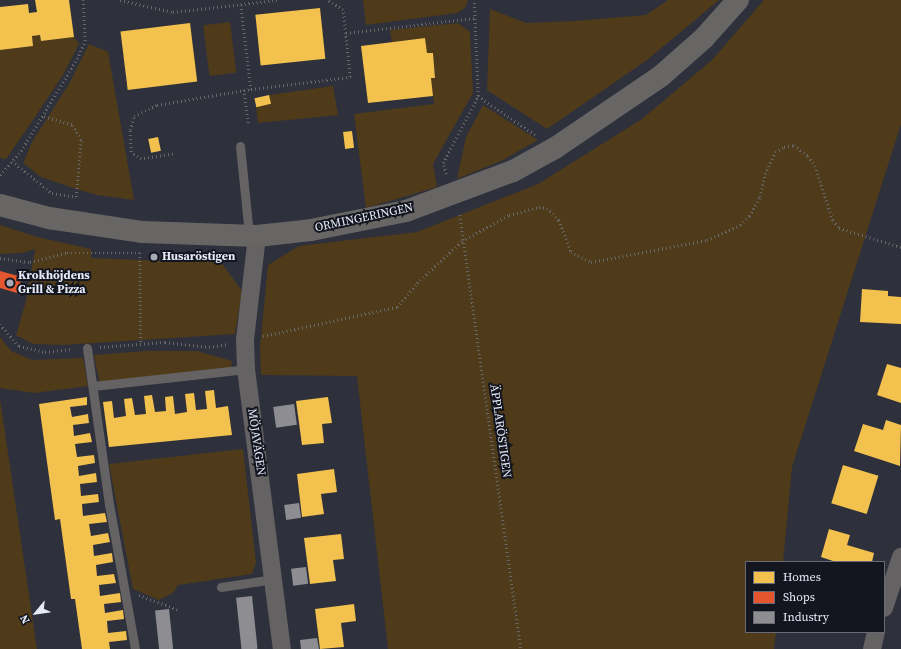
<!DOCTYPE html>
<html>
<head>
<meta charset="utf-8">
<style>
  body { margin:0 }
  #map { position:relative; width:901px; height:649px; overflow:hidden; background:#2e303c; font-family:"Source Serif 4",serif }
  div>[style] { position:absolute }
  .green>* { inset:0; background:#4f3b19; transform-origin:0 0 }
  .homes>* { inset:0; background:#f2c14e; transform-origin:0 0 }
  .shops>* { inset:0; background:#e4572e }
  .industry>* { inset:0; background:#8d8d92; transform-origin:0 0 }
  .path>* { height:2.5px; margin-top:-1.25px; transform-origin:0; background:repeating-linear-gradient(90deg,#68686a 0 1px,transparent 0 4px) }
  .lane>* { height:9px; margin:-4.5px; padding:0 4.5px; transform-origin:4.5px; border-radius:4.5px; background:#646262 }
  .street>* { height:18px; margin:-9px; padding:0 9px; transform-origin:9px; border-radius:9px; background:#646262 }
  .secondary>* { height:22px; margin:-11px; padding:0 11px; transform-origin:11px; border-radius:11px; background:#686664 }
  .dots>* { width:11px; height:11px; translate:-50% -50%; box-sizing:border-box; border:2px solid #14161f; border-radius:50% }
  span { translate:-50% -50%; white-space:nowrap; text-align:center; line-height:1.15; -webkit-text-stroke:4px #14161f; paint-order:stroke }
  .street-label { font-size:12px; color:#e6eaf8 }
  .poi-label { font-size:12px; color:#e6eaf8; font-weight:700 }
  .left { translate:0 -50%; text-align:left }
  .legend { position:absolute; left:745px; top:561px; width:140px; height:72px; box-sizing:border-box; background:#14161f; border:1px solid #686b76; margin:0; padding:5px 7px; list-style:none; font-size:12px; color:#e6eaf8 }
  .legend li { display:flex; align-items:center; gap:8px; height:20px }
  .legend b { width:20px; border:1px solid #686b76 }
  .north { position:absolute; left:16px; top:593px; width:40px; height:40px; -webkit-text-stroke:3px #14161f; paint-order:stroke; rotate:241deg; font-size:11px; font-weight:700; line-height:16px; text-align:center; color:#e6eaf8 }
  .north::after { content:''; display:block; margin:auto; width:14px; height:18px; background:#e6eaf8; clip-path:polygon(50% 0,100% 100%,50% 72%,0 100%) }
</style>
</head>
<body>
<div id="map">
  <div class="green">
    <div style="clip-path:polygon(363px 0,468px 0,465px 8px,457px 13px,366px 25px)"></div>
    <div style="clip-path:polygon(668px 0,719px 0,647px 60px,547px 129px,487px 90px,490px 9px,526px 23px,575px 21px,646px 15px)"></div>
    <div style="clip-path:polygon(764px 0,901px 0,901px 124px,792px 467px,783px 562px,746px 562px,746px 632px,776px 632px,774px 649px,388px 649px,357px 376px,261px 375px,260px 347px,268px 265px,299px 246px,417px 232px,538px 184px,642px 119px,712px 60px)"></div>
    <div style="left:230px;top:22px;width:51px;height:27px;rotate:83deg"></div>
    <div style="clip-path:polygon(458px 23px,470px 32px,473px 93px,433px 164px,437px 187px,366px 208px,354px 114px,434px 104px,431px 78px,435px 78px,433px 53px,427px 53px,425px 38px,392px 42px,390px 30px)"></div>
    <div style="clip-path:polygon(40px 35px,41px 41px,74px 37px,79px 44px,63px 75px,31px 123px,6px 159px,0 158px,0 50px,33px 46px,32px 36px)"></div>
    <div style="clip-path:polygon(89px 44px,108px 52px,134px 200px,97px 195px,70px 187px,41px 177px,23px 163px,32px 142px,69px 84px)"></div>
    <div style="clip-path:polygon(333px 86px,338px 115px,258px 123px,256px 106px,270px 104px,269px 95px)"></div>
    <div style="clip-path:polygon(483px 105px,538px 140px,501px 161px,457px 179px,466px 137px)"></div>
    <div style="clip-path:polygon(0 225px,37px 237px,91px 249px,91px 258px,166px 261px,166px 255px,220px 261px,242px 291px,235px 334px,63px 345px,33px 344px,16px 335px,26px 301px,35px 249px,22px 253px,0 254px)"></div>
    <div style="clip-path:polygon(0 337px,11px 351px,32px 360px,83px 358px,88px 386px,34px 393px,0 388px)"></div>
    <div style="clip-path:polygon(146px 351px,197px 351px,232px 361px,230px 372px,100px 384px,94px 355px)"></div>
    <div style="clip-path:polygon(0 399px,37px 649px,0 649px)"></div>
    <div style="clip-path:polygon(243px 449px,256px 563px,252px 574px,178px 585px,173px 593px,159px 600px,133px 589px,109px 464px)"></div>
  </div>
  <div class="homes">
    <div style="clip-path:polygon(35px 0,69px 0,74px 37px,41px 41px,40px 35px,32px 36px,33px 46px,0 50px,0 7px,28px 4px,29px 13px,37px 12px)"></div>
    <div style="left:320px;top:8px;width:51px;height:65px;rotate:84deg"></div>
    <div style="left:190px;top:23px;width:59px;height:70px;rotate:83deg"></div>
    <div style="clip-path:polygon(425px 38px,427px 53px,433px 53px,435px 78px,431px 78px,433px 96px,368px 103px,361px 46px)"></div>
    <div style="left:269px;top:95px;width:9px;height:15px;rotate:77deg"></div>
    <div style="left:352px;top:131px;width:17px;height:9px;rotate:83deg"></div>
    <div style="left:158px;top:137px;width:14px;height:10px;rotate:78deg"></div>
    <div style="clip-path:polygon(862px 289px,888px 291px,888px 296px,901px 297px,901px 324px,860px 322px)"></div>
    <div style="clip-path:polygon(887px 364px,901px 368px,901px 403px,877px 395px)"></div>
    <div style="clip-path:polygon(214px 390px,216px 408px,228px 406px,232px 435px,109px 447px,103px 402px,112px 401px,114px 418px,126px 416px,124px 399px,132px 398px,135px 415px,146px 414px,144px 396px,152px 395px,155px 412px,166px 411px,165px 397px,173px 396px,175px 414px,187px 412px,185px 394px,194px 393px,196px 410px,207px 409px,205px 391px)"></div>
    <div style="clip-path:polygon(87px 397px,87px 405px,70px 407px,72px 417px,88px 414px,89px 423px,73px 425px,74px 436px,90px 433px,92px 442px,75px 444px,77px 457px,94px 455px,95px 463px,78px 466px,79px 476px,96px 473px,97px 482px,80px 484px,81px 496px,98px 494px,99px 502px,82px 504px,83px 516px,105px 513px,107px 522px,89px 524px,91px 536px,108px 533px,110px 542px,93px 545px,94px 556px,112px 553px,113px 562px,96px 565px,97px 576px,114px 574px,116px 583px,99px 585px,100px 596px,120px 593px,121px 602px,104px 604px,105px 613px,123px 610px,124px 619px,107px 621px,108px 633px,126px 631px,127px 640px,109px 642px,110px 649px,82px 649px,75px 599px,71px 599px,60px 519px,55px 520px,39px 404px)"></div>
    <div style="clip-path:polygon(328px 397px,332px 423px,322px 424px,324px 443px,302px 445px,296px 401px)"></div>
    <div style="clip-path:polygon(886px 420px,901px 425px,900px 466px,854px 451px,863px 424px,883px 430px)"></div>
    <div style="left:843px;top:465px;width:37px;height:40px;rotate:17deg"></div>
    <div style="clip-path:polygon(334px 469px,337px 492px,321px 494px,324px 514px,302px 517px,297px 474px)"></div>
    <div style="clip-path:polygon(829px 529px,850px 535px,847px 545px,874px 553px,872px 562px,836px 562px,821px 557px)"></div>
    <div style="clip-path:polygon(341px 534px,344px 559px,333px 560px,336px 581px,310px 584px,304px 538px)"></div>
    <div style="clip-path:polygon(354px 604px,356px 621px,341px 623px,344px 647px,320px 649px,315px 609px)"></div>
  </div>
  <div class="shops">
    <div style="clip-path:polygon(0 271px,22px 277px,17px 293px,0 288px)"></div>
  </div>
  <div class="industry">
    <div style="left:294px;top:404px;width:21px;height:21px;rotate:82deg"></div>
    <div style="left:299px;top:503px;width:15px;height:15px;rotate:82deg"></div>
    <div style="left:306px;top:567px;width:17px;height:15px;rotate:83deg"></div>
    <div style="left:252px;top:596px;width:53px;height:16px;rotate:84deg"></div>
    <div style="left:169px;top:609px;width:40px;height:14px;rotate:84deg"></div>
    <div style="clip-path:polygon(317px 638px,319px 649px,301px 649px,300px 640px)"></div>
  </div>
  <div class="path">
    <div style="left:120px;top:0;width:54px;rotate:12.8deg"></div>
    <div style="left:173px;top:12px;width:106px;rotate:-6.5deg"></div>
    <div style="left:241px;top:5px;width:85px;rotate:83.2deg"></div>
    <div style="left:346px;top:33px;width:130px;rotate:-6.6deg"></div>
    <div style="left:244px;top:90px;width:36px;rotate:82deg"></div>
    <div style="left:478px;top:96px;width:71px;rotate:34.1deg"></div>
    <div style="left:173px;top:154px;width:32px;rotate:171deg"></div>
    <div style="left:141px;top:159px;width:12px;rotate:-145deg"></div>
    <div style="left:131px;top:152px;width:22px;rotate:-93deg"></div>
    <div style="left:130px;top:130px;width:15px;rotate:-74deg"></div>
    <div style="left:134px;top:116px;width:25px;rotate:-26deg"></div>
    <div style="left:157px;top:105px;width:95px;rotate:-9.7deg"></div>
    <div style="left:251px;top:89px;width:100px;rotate:-6.9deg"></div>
    <div style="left:350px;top:77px;width:67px;rotate:-96deg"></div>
    <div style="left:343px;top:10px;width:19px;rotate:-148deg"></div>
    <div style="left:12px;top:161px;width:51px;rotate:38.7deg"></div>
    <div style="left:52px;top:193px;width:24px;rotate:9deg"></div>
    <div style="left:76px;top:197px;width:57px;rotate:-85deg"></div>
    <div style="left:81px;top:140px;width:17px;rotate:-121deg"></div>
    <div style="left:72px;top:125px;width:31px;rotate:-163deg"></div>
    <div style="left:446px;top:174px;width:11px;rotate:-105deg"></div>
    <div style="left:443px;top:163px;width:76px;rotate:-62.4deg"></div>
    <div style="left:478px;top:96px;width:96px;rotate:-92.4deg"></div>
    <div style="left:0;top:175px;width:32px;rotate:-49deg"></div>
    <div style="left:21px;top:151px;width:108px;rotate:-58.7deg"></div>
    <div style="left:77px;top:59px;width:20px;rotate:-66deg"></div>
    <div style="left:85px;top:41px;width:41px;rotate:-92.8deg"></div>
    <div style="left:460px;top:215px;width:438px;rotate:82deg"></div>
    <div style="left:0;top:258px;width:30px;rotate:8deg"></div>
    <div style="left:30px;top:262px;width:38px;rotate:-14deg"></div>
    <div style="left:67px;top:253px;width:73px"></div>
    <div style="left:140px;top:253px;width:91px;rotate:89.4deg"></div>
    <div style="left:0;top:324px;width:29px;rotate:49deg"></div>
    <div style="left:19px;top:346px;width:27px;rotate:13deg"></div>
    <div style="left:45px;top:352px;width:28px;rotate:-6deg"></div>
    <div style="left:263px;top:336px;width:137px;rotate:-12.2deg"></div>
    <div style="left:397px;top:307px;width:31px;rotate:-50deg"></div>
    <div style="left:417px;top:283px;width:62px;rotate:-43deg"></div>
    <div style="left:462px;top:241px;width:54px;rotate:-29deg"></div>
    <div style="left:509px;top:215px;width:31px;rotate:-15deg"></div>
    <div style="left:539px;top:207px;width:8px;rotate:7deg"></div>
    <div style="left:547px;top:208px;width:17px;rotate:45deg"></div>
    <div style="left:559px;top:220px;width:34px;rotate:69deg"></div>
    <div style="left:571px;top:252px;width:22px;rotate:27deg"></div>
    <div style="left:591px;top:262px;width:118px;rotate:-10.7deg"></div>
    <div style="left:707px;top:240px;width:36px;rotate:-24deg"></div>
    <div style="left:740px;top:225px;width:13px;rotate:-45deg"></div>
    <div style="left:749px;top:216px;width:22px;rotate:-60deg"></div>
    <div style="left:760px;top:197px;width:24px;rotate:-78deg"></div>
    <div style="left:765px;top:174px;width:24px;rotate:-66deg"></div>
    <div style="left:775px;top:152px;width:10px;rotate:-29deg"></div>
    <div style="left:784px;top:147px;width:10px;rotate:-11deg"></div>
    <div style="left:794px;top:145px;width:18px;rotate:38deg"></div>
    <div style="left:808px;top:156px;width:12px;rotate:55deg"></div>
    <div style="left:815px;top:166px;width:57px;rotate:71.6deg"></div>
    <div style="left:833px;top:220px;width:10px;rotate:53deg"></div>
    <div style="left:839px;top:228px;width:65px;rotate:17deg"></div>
    <div style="left:100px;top:347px;width:65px;rotate:-4.4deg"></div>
    <div style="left:165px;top:342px;width:44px;rotate:6.5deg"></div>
    <div style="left:209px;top:347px;width:18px;rotate:-9deg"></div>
    <div style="left:139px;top:595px;width:43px;rotate:20.6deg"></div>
  </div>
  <div class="lane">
    <div style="left:240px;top:146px;width:89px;rotate:84.2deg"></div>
    <div style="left:87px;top:348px;width:158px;rotate:82deg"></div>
    <div style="left:109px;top:504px;width:147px;rotate:79.8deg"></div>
    <div style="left:93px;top:386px;width:154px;rotate:-6.3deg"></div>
    <div style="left:221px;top:587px;width:54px;rotate:-8.6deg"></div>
  </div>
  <div class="street">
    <div style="left:257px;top:236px;width:105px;rotate:96.6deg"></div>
    <div style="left:245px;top:340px;width:29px;rotate:88deg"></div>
    <div style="left:246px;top:369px;width:282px;rotate:82.7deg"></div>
    <div style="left:884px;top:608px;width:54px;rotate:-71.6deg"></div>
    <div style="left:872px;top:649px;width:17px;rotate:-77deg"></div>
  </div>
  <div class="secondary">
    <div style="left:0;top:205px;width:51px;rotate:14.9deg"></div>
    <div style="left:49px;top:218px;width:95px;rotate:8.5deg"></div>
    <div style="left:143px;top:232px;width:114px;rotate:2deg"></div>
    <div style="left:257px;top:236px;width:54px;rotate:-6.3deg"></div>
    <div style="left:311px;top:230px;width:97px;rotate:-11.3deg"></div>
    <div style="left:406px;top:211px;width:114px;rotate:-20.5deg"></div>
    <div style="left:513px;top:171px;width:48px;rotate:-28.7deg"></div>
    <div style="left:555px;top:148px;width:128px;rotate:-34.2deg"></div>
    <div style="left:661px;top:76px;width:57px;rotate:-41.5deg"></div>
    <div style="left:704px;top:38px;width:51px;rotate:-48.2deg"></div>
  </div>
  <div class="dots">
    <div style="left:154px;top:257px;background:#a6a9b6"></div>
    <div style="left:10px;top:283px;background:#a6a9b6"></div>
  </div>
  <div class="street-label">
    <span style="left:364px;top:218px;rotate:-12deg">ORMINGERINGEN</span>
    <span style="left:500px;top:431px;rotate:82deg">ÄPPLARÖSTIGEN</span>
    <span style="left:256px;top:442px;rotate:82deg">MÖJAVÄGEN</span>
  </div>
  <div class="poi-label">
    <span class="left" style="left:162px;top:257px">Husaröstigen</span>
    <span class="left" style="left:18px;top:283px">Krokhöjdens<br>Grill &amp; Pizza</span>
  </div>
  <ul class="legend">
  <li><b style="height:11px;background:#f2c14e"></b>Homes</li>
  <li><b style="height:11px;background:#e4572e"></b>Shops</li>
  <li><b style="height:11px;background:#8d8d92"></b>Industry</li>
  </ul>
  <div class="north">N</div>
</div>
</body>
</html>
